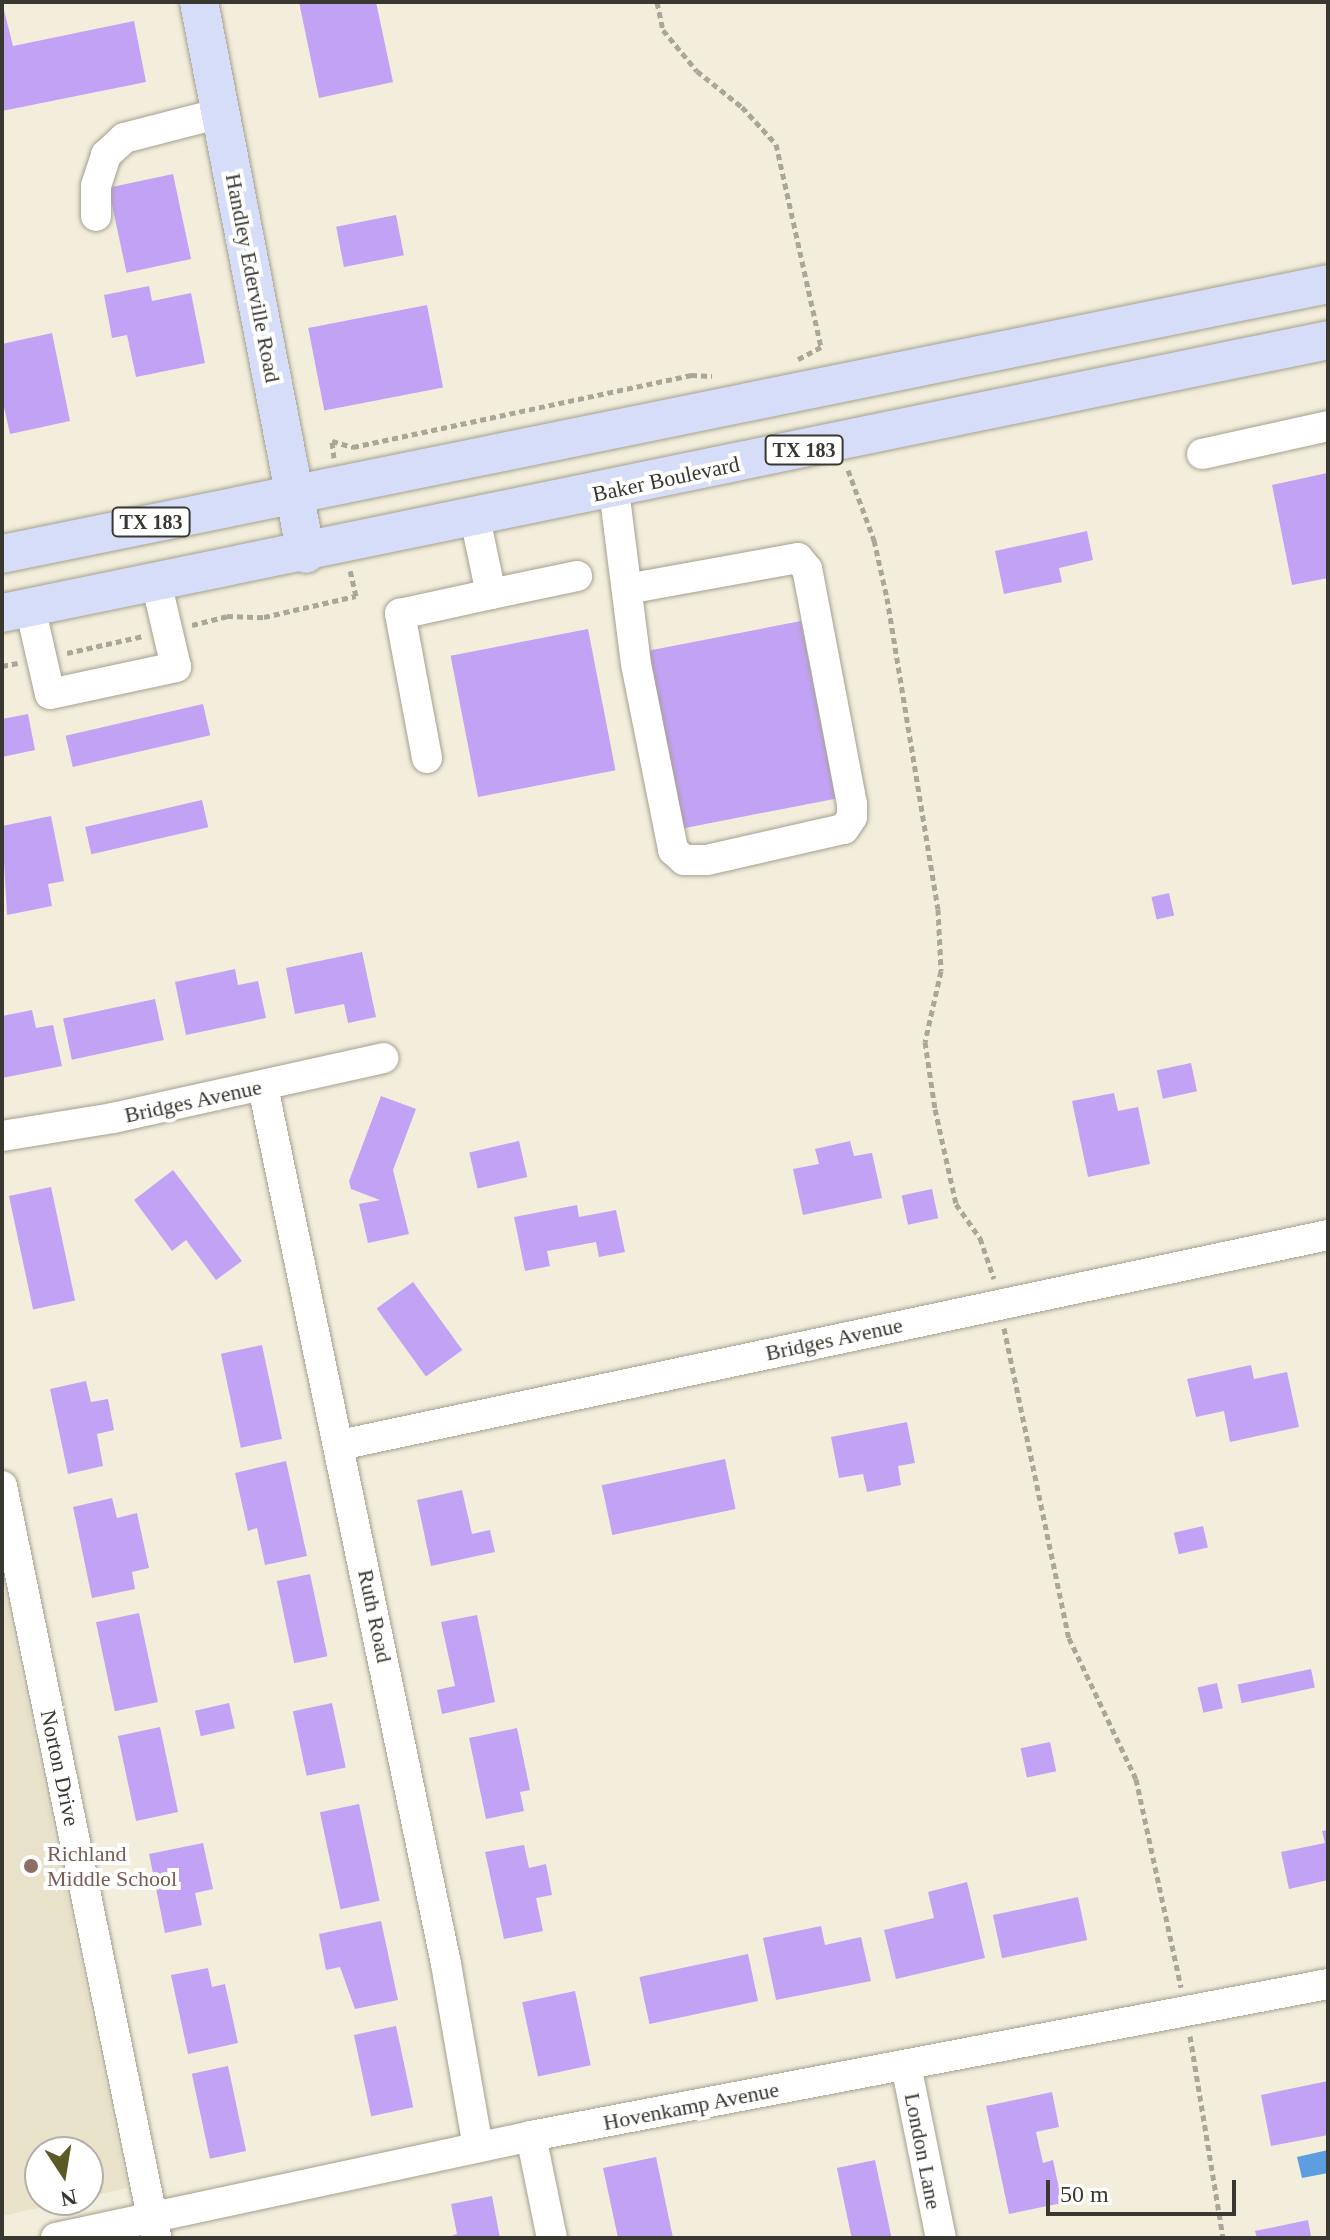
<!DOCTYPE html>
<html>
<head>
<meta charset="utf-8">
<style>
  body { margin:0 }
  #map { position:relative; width:1330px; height:2240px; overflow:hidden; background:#f3eedc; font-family:Georgia,serif }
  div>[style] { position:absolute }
  .built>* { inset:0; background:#e9e2ca }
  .water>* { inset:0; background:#5c9ee0 }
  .building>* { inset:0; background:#c2a2f4; transform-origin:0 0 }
  .path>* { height:5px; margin-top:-2.5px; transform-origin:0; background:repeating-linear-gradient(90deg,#aaa799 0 6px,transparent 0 10px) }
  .roads { filter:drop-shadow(0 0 2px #a4a08f) drop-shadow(0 0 2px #a4a08f) }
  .minor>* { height:30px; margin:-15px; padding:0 15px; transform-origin:15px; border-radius:15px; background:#fff }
  .major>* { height:38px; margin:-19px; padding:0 19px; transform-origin:19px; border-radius:19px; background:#d6ddf8 }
  .dots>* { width:22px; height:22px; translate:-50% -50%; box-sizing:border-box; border:4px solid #fff; border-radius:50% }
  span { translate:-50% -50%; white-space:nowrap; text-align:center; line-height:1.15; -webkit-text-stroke:8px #fff; paint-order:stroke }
  .shield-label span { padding:2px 6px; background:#fff; border:2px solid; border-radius:6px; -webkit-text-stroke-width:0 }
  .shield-label { font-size:20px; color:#383730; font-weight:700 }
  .street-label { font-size:22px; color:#383730 }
  .education-label { font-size:22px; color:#785e54 }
  .left { translate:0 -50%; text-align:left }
  .frame { position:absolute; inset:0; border:4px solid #383730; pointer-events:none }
  .north { position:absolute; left:24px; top:2136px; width:80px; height:80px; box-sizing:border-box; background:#fff; border:2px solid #afafac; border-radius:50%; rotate:168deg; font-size:22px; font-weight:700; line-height:32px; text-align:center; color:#383730 }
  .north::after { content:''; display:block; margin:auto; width:28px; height:36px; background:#5b5926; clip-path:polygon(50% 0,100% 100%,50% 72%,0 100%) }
  .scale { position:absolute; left:1046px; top:2180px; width:190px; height:36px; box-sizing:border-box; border:4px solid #383730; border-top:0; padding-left:10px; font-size:24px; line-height:28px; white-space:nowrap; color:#383730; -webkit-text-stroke:6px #fff; paint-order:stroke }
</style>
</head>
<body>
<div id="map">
  <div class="built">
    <div style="clip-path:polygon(2px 1580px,127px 2188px,88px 2197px,88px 2152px,40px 2152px,40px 2200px,75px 2200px,2px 2216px)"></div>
  </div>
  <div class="water">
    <div style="clip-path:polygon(1328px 2150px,1328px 2173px,1302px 2178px,1297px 2157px)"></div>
  </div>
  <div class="building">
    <div style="clip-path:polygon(2px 2px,13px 46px,134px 21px,146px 82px,2px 111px)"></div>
    <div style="clip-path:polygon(299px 2px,376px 2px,393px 82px,319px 98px)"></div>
    <div style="left:173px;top:174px;width:87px;height:66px;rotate:78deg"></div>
    <div style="left:396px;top:215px;width:41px;height:61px;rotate:79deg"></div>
    <div style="clip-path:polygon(149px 286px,152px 301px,191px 293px,205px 363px,136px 377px,127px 335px,112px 338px,104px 295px)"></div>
    <div style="left:427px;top:305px;width:84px;height:121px;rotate:79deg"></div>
    <div style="clip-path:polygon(52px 333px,70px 421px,10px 434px,2px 398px,2px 344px)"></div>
    <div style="clip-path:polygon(1327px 473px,1328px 578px,1292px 585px,1272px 485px)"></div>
    <div style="clip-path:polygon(1087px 531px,1093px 560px,1059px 568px,1062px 582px,1004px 594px,995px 551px)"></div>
    <div style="left:801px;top:621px;width:181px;height:157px;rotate:79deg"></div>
    <div style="left:588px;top:629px;width:144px;height:140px;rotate:79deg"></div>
    <div style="left:203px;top:704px;width:32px;height:141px;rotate:77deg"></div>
    <div style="clip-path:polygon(28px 714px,35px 750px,2px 757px,2px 719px)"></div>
    <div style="left:202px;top:800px;width:28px;height:120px;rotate:77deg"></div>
    <div style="clip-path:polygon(51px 816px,64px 881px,48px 884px,52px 906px,7px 915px,2px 826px)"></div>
    <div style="left:1169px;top:893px;width:23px;height:18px;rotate:77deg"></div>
    <div style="clip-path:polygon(362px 952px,376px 1017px,348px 1023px,344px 1004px,295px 1014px,286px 968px)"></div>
    <div style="clip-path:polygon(235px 969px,238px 985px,258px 981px,266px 1018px,186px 1035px,175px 982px)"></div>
    <div style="left:155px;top:999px;width:42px;height:94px;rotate:78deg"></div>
    <div style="clip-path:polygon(32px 1010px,36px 1028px,53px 1025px,62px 1066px,2px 1078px,2px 1016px)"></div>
    <div style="left:1191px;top:1063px;width:29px;height:35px;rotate:78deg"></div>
    <div style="clip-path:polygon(1114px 1093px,1118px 1111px,1138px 1107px,1150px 1164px,1088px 1177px,1072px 1101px)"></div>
    <div style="clip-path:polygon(381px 1096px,416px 1109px,393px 1170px,409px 1234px,368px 1243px,359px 1204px,380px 1200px,351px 1189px,349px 1181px)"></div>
    <div style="left:519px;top:1141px;width:37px;height:51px;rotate:77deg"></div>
    <div style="clip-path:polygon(850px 1141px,854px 1156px,872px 1153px,882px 1198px,803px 1215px,793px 1169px,819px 1164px,815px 1149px)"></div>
    <div style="clip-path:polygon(173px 1170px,242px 1261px,216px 1280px,186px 1240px,172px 1251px,134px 1200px)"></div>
    <div style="left:51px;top:1187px;width:116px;height:43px;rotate:78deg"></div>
    <div style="left:932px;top:1189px;width:30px;height:31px;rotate:78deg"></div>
    <div style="clip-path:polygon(577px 1205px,579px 1217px,616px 1210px,625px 1252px,599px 1257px,596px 1242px,547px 1251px,550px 1266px,525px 1271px,514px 1217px)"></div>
    <div style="left:413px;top:1282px;width:84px;height:45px;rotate:54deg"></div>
    <div style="left:262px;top:1345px;width:96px;height:42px;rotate:78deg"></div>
    <div style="clip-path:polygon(1251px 1365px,1254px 1379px,1287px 1372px,1299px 1427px,1230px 1442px,1224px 1411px,1196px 1417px,1187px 1379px)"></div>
    <div style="clip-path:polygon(86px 1381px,91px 1402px,108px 1399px,114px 1430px,97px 1434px,103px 1466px,68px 1474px,50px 1389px)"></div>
    <div style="clip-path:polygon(907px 1422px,915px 1463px,898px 1466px,901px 1485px,867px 1492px,863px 1474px,839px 1478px,831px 1437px)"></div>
    <div style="left:725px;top:1459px;width:51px;height:126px;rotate:78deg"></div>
    <div style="clip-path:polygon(286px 1461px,307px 1556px,265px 1565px,257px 1528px,248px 1531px,235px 1473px)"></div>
    <div style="clip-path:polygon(462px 1490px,472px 1534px,490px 1530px,495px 1552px,431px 1566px,417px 1500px)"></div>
    <div style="clip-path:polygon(112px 1498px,117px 1518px,137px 1513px,149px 1568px,132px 1572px,135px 1589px,92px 1598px,73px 1507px)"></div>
    <div style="left:1203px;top:1526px;width:22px;height:30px;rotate:77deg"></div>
    <div style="left:310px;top:1574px;width:84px;height:34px;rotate:78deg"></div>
    <div style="left:139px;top:1613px;width:91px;height:44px;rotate:78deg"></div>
    <div style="clip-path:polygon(477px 1615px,495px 1702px,442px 1714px,437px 1690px,455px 1686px,441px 1622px)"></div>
    <div style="left:1311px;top:1669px;width:19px;height:75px;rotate:78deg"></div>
    <div style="left:1217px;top:1683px;width:26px;height:20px;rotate:77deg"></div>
    <div style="left:229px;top:1703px;width:26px;height:35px;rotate:77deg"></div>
    <div style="left:332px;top:1703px;width:66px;height:40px;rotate:78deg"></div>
    <div style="left:160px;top:1727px;width:87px;height:43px;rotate:78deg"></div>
    <div style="clip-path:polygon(517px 1728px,530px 1790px,520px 1792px,524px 1811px,486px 1819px,469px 1738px)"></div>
    <div style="left:1050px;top:1742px;width:30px;height:30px;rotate:78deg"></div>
    <div style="left:359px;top:1804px;width:99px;height:40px;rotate:78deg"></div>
    <div style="clip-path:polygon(1328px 1830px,1328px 1880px,1289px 1889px,1281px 1852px,1325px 1843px,1322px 1831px)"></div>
    <div style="clip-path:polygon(203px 1843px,213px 1889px,195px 1893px,202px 1925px,165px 1933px,149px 1854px)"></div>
    <div style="clip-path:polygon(524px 1845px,529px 1868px,546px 1864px,552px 1895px,536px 1898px,543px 1931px,504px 1939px,485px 1852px)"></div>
    <div style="clip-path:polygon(967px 1882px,985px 1958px,896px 1979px,884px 1930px,934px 1918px,928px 1892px)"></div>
    <div style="left:1078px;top:1897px;width:44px;height:87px;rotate:78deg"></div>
    <div style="clip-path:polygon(381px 1921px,398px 2000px,355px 2009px,340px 1967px,326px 1970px,319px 1934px)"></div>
    <div style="clip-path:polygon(821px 1926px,825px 1945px,861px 1937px,871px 1981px,776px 2000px,763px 1938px)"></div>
    <div style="left:748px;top:1954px;width:48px;height:111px;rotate:78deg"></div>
    <div style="clip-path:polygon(208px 1968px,212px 1987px,225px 1984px,238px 2043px,188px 2054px,171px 1975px)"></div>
    <div style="left:575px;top:1991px;width:76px;height:54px;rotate:78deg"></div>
    <div style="left:396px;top:2026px;width:83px;height:43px;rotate:78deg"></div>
    <div style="left:228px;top:2066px;width:87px;height:37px;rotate:78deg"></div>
    <div style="clip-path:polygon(1328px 2081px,1328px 2135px,1271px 2146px,1261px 2095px)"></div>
    <div style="clip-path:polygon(1052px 2092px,1059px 2127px,1036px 2132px,1043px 2163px,1053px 2160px,1062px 2203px,1009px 2214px,986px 2106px)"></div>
    <div style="clip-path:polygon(656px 2157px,673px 2238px,618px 2238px,603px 2168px)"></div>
    <div style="left:875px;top:2160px;width:80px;height:39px;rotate:78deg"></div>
    <div style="clip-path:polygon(492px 2196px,500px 2238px,445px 2238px,457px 2234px,451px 2204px)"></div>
    <div style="clip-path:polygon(1308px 2220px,1311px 2236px,1257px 2238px,1255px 2231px)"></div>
  </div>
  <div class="path">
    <div style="left:657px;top:2px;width:29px;rotate:78deg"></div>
    <div style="left:663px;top:30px;width:53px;rotate:50.3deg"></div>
    <div style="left:697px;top:71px;width:58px;rotate:38.7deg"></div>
    <div style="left:742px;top:107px;width:50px;rotate:47.4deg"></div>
    <div style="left:776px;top:144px;width:208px;rotate:77.5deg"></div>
    <div style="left:821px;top:347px;width:26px;rotate:152deg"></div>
    <div style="left:334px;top:458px;width:17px;rotate:-97deg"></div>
    <div style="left:332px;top:441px;width:22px;rotate:16deg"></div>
    <div style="left:353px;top:447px;width:346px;rotate:-12deg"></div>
    <div style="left:691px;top:375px;width:21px;rotate:3deg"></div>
    <div style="left:848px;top:470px;width:75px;rotate:69.6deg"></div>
    <div style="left:874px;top:540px;width:59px;rotate:77.4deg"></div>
    <div style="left:887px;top:598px;width:315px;rotate:80.7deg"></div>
    <div style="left:938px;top:909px;width:62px;rotate:87.2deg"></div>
    <div style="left:941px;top:971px;width:73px;rotate:102.7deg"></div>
    <div style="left:925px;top:1042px;width:68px;rotate:81.5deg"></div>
    <div style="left:935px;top:1109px;width:97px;rotate:77.5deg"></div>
    <div style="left:956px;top:1204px;width:42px;rotate:54.8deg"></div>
    <div style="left:980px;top:1238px;width:43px;rotate:71.1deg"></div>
    <div style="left:192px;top:625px;width:36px;rotate:-14deg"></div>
    <div style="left:227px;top:616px;width:37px;rotate:2deg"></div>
    <div style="left:264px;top:617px;width:94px;rotate:-12.9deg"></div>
    <div style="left:356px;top:596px;width:26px;rotate:-103deg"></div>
    <div style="left:67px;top:653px;width:78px;rotate:-12.6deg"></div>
    <div style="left:2px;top:666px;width:16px;rotate:-11deg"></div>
    <div style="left:1004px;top:1328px;width:317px;rotate:78.2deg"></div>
    <div style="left:1069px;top:1638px;width:156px;rotate:64.6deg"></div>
    <div style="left:1136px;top:1779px;width:213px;rotate:77.8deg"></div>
    <div style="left:1190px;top:2036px;width:205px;rotate:80.7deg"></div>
  </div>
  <div class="roads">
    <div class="minor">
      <div style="left:96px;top:216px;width:30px;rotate:-90deg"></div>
      <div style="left:96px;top:186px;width:33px;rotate:-72deg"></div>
      <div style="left:106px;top:155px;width:25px;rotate:-43deg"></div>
      <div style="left:124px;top:138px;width:100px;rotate:-14.5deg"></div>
      <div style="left:1202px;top:454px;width:129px;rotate:-12.5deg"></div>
      <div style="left:614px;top:490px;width:175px;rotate:82.8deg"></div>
      <div style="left:636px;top:664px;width:190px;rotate:78.7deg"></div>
      <div style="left:673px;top:850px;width:15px;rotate:42deg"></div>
      <div style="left:684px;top:860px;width:23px"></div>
      <div style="left:707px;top:860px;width:140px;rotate:-12.8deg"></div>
      <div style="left:844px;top:829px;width:14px;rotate:-56deg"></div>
      <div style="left:852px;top:817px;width:13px;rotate:-90deg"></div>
      <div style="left:852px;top:804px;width:239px;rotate:-100.8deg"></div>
      <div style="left:807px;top:569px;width:14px;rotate:-129deg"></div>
      <div style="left:798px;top:558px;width:174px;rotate:169.7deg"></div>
      <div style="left:491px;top:594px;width:88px;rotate:-11.8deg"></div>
      <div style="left:30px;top:607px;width:89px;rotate:77.1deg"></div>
      <div style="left:50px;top:694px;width:129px;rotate:-12.1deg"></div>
      <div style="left:176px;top:667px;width:87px;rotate:-103.2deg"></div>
      <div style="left:427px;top:758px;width:147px;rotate:-100.6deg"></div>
      <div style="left:400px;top:614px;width:93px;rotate:-12.4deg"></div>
      <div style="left:491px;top:594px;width:78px;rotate:-101.9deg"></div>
      <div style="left:263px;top:1087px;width:896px;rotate:78.21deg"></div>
      <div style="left:446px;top:1964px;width:186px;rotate:80.1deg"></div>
      <div style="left:2px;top:1136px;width:112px;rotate:-9.2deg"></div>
      <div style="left:113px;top:1118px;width:277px;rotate:-12.5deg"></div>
      <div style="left:340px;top:1445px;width:1010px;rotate:-12deg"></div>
      <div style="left:2px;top:1486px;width:766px;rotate:78.4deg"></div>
      <div style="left:906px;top:2065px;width:177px;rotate:78.6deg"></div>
      <div style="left:531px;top:2136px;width:104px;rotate:78.4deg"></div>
      <div style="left:56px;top:2238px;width:486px;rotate:-12.1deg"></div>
      <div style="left:531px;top:2136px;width:811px;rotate:-10.8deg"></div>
    </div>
    <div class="major">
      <div style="left:199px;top:2px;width:562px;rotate:79.03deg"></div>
      <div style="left:2px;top:554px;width:1353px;rotate:-11.51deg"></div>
      <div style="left:2px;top:613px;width:1354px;rotate:-11.63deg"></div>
    </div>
  </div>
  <div class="dots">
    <div style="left:31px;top:1866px;background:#8d6e63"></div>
  </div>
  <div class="shield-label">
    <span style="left:804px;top:450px">TX 183</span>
    <span style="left:151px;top:522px">TX 183</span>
  </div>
  <div class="street-label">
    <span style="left:253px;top:278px;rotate:79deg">Handley Ederville Road</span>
    <span style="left:666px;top:479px;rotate:-12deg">Baker Boulevard</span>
    <span style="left:193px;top:1101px;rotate:-12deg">Bridges Avenue</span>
    <span style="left:834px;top:1339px;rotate:-12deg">Bridges Avenue</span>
    <span style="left:375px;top:1616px;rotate:78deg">Ruth Road</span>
    <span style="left:60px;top:1768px;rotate:78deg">Norton Drive</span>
    <span style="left:691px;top:2106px;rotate:-11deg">Hovenkamp Avenue</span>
    <span style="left:923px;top:2151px;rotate:79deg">London Lane</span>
  </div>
  <div class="education-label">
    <span class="left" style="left:47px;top:1866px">Richland<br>Middle School</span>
  </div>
  <div class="frame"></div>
  <div class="north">N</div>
  <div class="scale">50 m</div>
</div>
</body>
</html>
